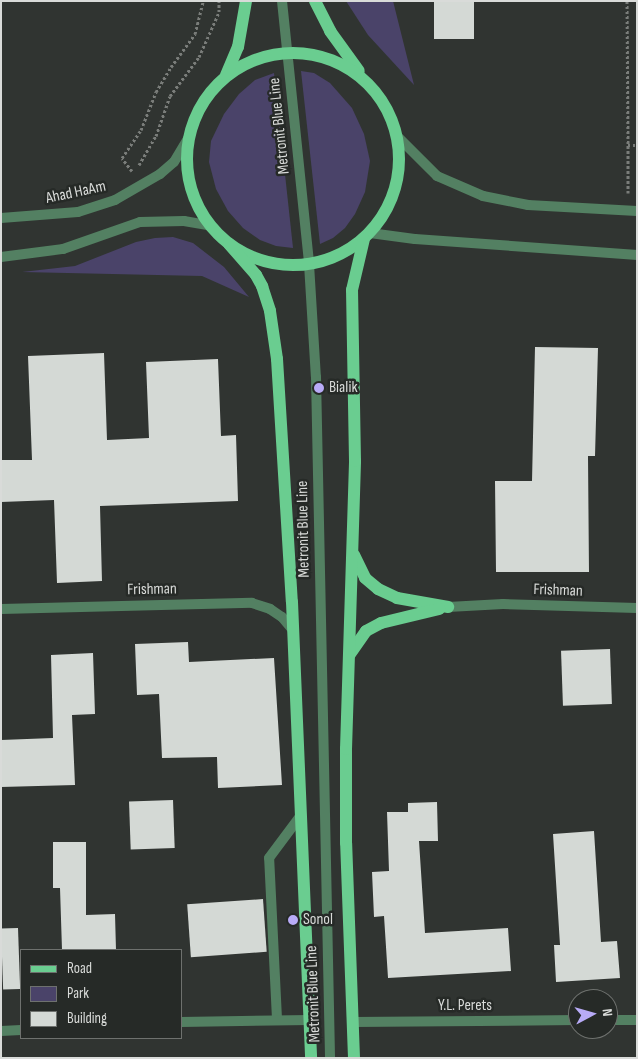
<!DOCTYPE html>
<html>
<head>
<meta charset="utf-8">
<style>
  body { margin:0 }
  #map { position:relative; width:638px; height:1059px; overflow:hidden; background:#303431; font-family:"Sofia Sans Condensed",sans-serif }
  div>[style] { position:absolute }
  .green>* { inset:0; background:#4a4369 }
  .building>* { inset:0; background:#d4d9d5; transform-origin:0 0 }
  .path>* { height:3px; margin-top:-1.5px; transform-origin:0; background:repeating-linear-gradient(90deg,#7a7d7a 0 2.5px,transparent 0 5px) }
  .service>* { height:10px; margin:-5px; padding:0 5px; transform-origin:5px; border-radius:5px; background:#538062 }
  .minor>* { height:10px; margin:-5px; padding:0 5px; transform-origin:5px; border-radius:5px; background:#538062 }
  .tertiary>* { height:10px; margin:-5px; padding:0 5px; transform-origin:5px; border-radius:5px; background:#538062 }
  .primary>* { height:12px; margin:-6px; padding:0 6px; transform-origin:6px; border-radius:6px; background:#6acd90 }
  .primary>.ring { margin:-6px; padding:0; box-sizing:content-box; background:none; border:12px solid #6acd90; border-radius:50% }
  .dots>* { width:14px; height:14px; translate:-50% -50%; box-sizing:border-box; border:2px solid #262a27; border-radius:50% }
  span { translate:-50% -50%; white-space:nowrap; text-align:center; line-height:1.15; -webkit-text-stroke:5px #262a27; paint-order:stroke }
  .street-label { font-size:16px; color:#d9dbd9 }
  .poi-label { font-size:16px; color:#d9dbd9 }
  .left { translate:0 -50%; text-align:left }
  .frame { position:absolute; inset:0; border:2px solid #d9dbd9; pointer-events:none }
  .legend { position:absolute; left:20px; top:949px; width:162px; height:90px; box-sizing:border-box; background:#262a27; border:1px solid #6e716e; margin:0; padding:6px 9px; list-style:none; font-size:15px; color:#d9dbd9 }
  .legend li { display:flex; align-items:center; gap:10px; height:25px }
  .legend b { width:25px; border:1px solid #6e716e }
  .north { position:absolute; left:568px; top:989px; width:50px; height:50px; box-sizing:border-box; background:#262a27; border:1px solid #6e716e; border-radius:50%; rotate:84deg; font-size:14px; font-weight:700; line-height:20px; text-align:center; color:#d9dbd9 }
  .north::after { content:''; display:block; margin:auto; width:18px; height:22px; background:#b8abf7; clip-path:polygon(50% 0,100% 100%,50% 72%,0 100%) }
</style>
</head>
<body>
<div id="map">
  <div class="green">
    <div style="clip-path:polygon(346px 1px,393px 1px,414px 85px,368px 35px)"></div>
    <div style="clip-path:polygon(301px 71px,314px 73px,330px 83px,352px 108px,364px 134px,370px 161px,365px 192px,355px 214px,345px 228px,333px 238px,320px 244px)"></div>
    <div style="clip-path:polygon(274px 73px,293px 248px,276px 246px,260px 240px,243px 228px,228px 211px,216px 189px,209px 162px,211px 141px,224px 114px,239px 94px,255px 80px)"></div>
    <div style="clip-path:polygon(173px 237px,193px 243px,224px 267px,249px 297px,202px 276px,22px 272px,75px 266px,136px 242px,155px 238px)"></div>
  </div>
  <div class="building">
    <div style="left:434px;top:1px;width:40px;height:38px"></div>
    <div style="clip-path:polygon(535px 347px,598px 348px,595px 456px,588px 456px,589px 572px,496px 572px,495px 481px,532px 481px)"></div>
    <div style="clip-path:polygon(104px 353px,107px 440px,149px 438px,146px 362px,218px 359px,221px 436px,236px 435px,238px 501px,100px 506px,102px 581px,57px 583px,54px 500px,1px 502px,1px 460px,32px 460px,28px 356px)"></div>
    <div style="clip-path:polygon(188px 642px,189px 662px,274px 658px,282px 785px,218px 788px,217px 757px,162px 758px,159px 694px,137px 695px,135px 644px)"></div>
    <div style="left:610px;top:649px;width:55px;height:49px;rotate:88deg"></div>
    <div style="clip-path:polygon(93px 653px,95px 714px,72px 715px,75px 785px,1px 787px,1px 740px,53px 738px,51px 655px)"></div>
    <div style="left:173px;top:800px;width:48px;height:44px;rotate:88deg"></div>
    <div style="clip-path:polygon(437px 802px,438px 841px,419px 841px,425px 933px,508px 928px,511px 971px,388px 978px,384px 916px,374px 917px,372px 872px,389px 871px,387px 812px,408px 812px,408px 803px)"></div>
    <div style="clip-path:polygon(594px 831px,601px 942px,617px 941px,620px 978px,556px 982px,554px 945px,560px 945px,553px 834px)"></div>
    <div style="clip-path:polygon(53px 842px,86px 842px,86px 915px,115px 914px,116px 950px,62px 950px,60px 888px,53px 888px)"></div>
    <div style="left:263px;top:899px;width:53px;height:76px;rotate:86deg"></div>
    <div style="left:18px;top:928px;width:61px;height:17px;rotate:88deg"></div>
  </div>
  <div class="path">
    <div style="left:627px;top:1px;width:144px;rotate:89.6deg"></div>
    <div style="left:139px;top:165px;width:34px;rotate:-60deg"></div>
    <div style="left:156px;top:136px;width:42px;rotate:-70.7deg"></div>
    <div style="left:170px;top:96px;width:49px;rotate:-53.4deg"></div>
    <div style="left:199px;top:57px;width:49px;rotate:-66deg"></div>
    <div style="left:219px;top:12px;width:11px;rotate:-90deg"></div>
    <div style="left:132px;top:171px;width:16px;rotate:-128deg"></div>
    <div style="left:122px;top:158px;width:34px;rotate:-56deg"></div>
    <div style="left:141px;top:130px;width:41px;rotate:-68.5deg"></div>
    <div style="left:156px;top:92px;width:29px;rotate:-59deg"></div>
    <div style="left:171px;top:67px;width:41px;rotate:-54deg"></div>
    <div style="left:195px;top:34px;width:34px;rotate:-76deg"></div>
    <div style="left:628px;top:193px;width:48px;rotate:-90deg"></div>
    <div style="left:628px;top:145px;width:9px"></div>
  </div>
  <div class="service">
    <div style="left:282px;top:1px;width:264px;rotate:84.1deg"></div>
    <div style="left:309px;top:264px;width:113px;rotate:86.5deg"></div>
    <div style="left:316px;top:377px;width:681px;rotate:88.82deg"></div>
    <div style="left:277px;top:1019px;width:161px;rotate:-92.8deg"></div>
    <div style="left:269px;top:858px;width:54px;rotate:-53.3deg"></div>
  </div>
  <div class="minor">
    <div style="left:1px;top:218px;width:77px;rotate:-4.5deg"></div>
    <div style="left:78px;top:212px;width:39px;rotate:-18deg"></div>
    <div style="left:115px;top:200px;width:52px;rotate:-30deg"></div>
    <div style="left:160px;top:174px;width:18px;rotate:-41deg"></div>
    <div style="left:174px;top:162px;width:31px;rotate:-59deg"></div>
    <div style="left:1px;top:257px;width:63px;rotate:-7.4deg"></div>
    <div style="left:63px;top:249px;width:82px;rotate:-19.3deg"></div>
    <div style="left:140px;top:222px;width:44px;rotate:-1.3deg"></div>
    <div style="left:184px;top:221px;width:27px;rotate:10deg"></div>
    <div style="left:448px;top:607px;width:55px;rotate:-3.1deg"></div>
    <div style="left:503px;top:604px;width:134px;rotate:1.7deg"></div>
    <div style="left:1px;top:609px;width:251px;rotate:-1.4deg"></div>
    <div style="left:252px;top:603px;width:19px;rotate:18deg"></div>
    <div style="left:270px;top:609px;width:14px;rotate:34deg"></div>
    <div style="left:282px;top:617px;width:17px;rotate:50deg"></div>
    <div style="left:608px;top:1020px;width:29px"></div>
    <div style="left:181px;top:1022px;width:129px;rotate:-0.9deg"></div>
    <div style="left:353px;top:1022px;width:225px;rotate:-0.5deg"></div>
    <div style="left:1px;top:1031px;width:20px;rotate:-3deg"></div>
  </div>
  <div class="tertiary">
    <div style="left:397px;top:136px;width:57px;rotate:45deg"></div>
    <div style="left:437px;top:176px;width:50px;rotate:23.5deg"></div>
    <div style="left:483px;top:196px;width:46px;rotate:11.3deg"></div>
    <div style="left:528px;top:205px;width:109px;rotate:3.2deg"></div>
    <div style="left:370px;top:233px;width:45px;rotate:7.6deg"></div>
    <div style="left:415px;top:239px;width:223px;rotate:4.1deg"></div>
  </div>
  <div class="primary">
    <div style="left:315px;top:1px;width:34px;rotate:63deg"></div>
    <div style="left:330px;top:31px;width:49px;rotate:54.1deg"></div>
    <div class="ring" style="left:187px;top:53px;width:200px;height:200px"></div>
    <div style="left:226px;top:75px;width:30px;rotate:-67deg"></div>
    <div style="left:238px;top:47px;width:47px;rotate:-80.1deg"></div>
    <div style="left:229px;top:244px;width:41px;rotate:48.9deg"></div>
    <div style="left:256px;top:275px;width:13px;rotate:61deg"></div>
    <div style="left:262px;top:286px;width:26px;rotate:72deg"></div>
    <div style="left:270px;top:311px;width:49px;rotate:81.7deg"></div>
    <div style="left:277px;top:359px;width:243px;rotate:86.5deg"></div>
    <div style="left:292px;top:602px;width:456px;rotate:87.6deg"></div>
    <div style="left:354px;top:555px;width:25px;rotate:64deg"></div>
    <div style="left:365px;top:578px;width:17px;rotate:40deg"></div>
    <div style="left:378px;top:589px;width:21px;rotate:25deg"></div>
    <div style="left:397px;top:598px;width:52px;rotate:10deg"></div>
    <div style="left:350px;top:654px;width:28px;rotate:-55deg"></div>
    <div style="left:366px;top:631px;width:17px;rotate:-28deg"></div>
    <div style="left:381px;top:623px;width:60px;rotate:-13.6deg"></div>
    <div style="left:354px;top:1058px;width:215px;rotate:-92.1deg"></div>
    <div style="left:346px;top:843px;width:94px;rotate:-90deg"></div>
    <div style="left:346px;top:749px;width:288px;rotate:-88.2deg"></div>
    <div style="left:355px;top:461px;width:171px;rotate:-91deg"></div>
    <div style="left:352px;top:290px;width:52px;rotate:-76.8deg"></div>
  </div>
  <div class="dots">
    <div style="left:319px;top:388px;background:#b8abf7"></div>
    <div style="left:293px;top:920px;background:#b8abf7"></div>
  </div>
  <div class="street-label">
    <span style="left:280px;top:126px;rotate:-96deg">Metronit Blue Line</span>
    <span style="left:76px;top:193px;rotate:-12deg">Ahad HaAm</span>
    <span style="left:304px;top:529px;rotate:-91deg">Metronit Blue Line</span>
    <span style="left:152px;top:590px;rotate:-1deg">Frishman</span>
    <span style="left:558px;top:591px;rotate:2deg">Frishman</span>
    <span style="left:314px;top:994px;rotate:-92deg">Metronit Blue Line</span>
    <span style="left:465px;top:1006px">Y.L. Perets</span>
  </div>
  <div class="poi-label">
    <span class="left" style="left:329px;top:388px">Bialik</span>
    <span class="left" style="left:303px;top:920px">Sonol</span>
  </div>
  <div class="frame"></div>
  <ul class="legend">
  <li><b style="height:6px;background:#6acd90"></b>Road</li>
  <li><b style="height:14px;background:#4a4369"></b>Park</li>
  <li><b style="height:14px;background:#d4d9d5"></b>Building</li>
  </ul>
  <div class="north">N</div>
</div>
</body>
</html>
